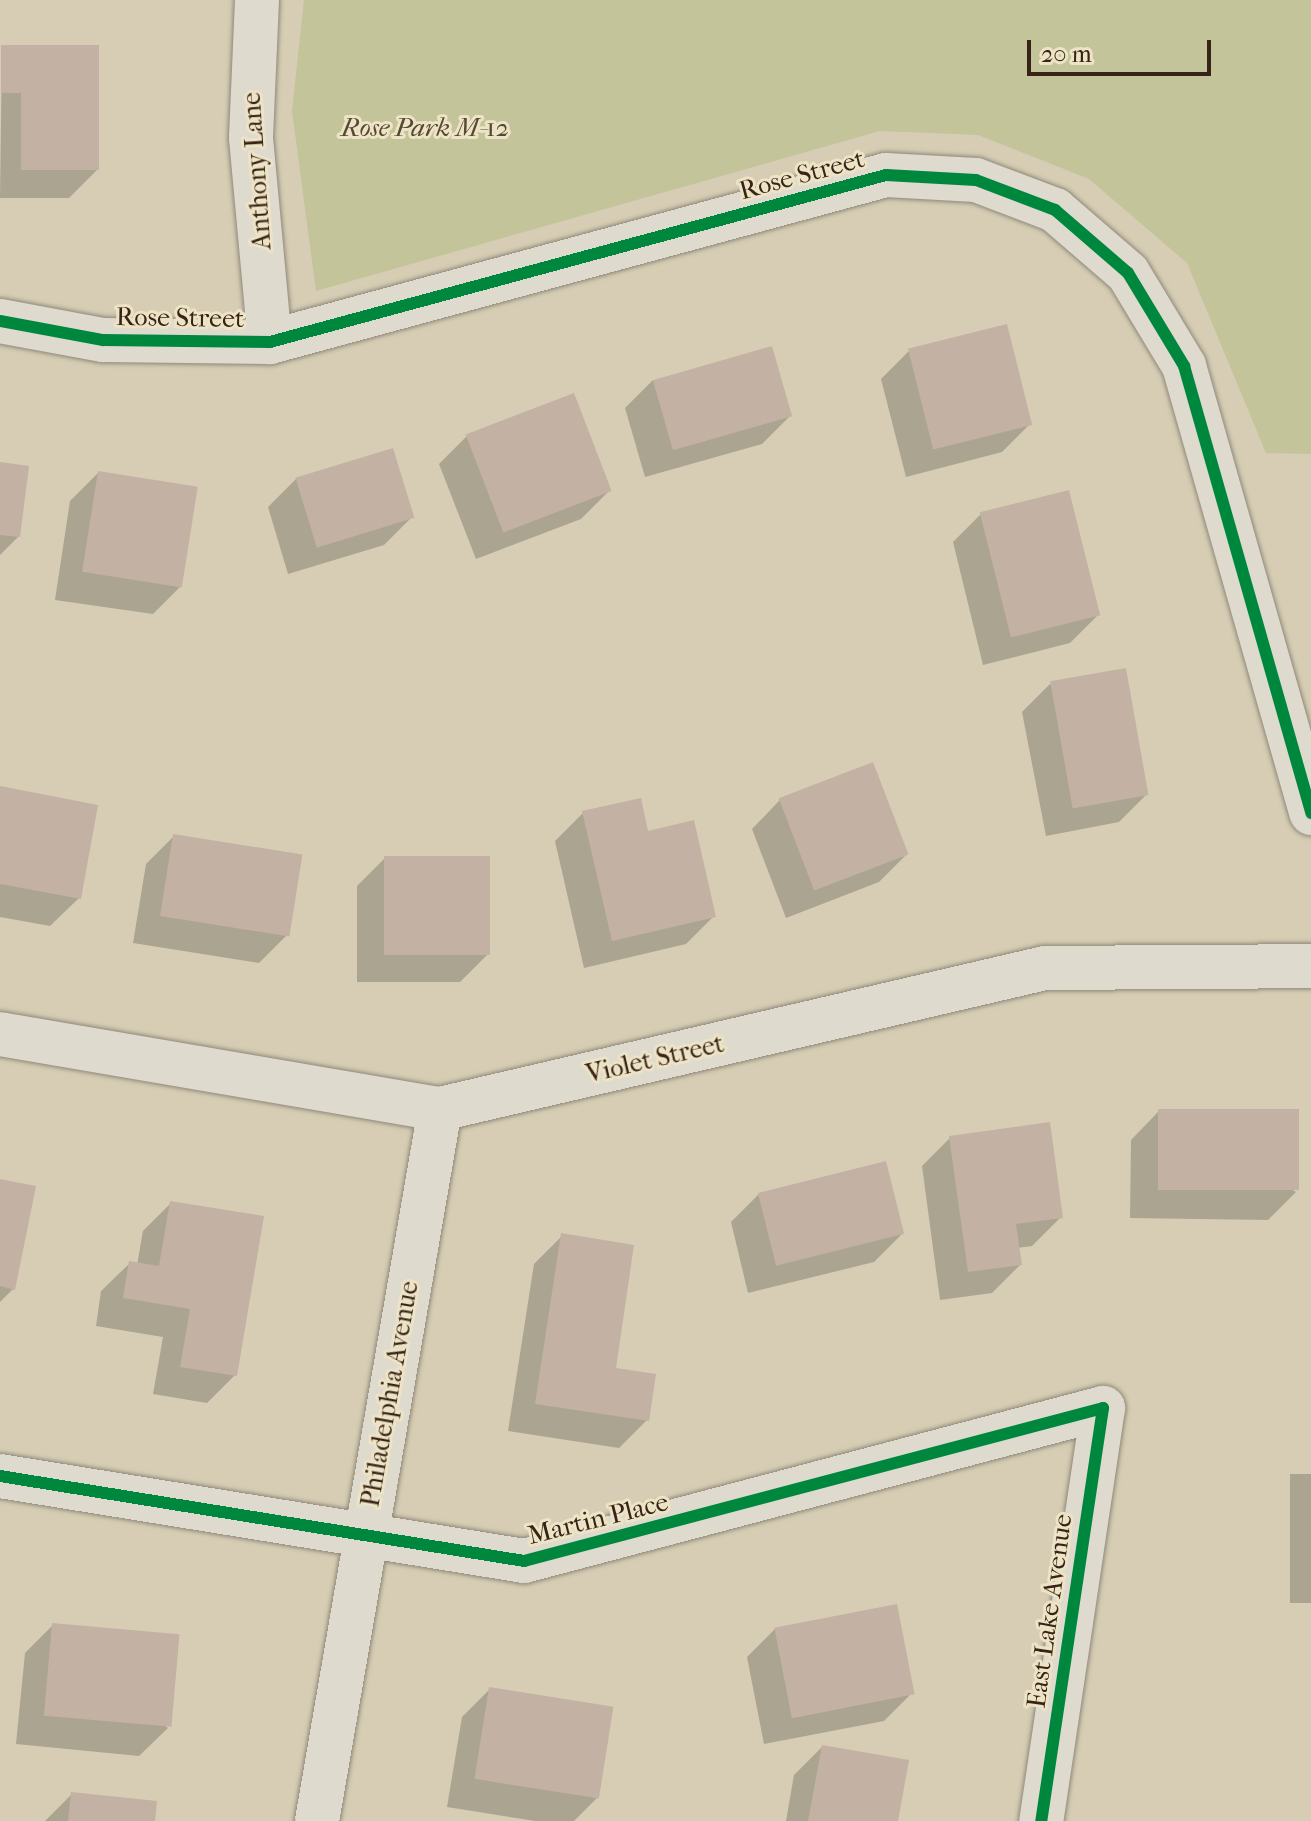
<!DOCTYPE html>
<html>
<head>
<meta charset="utf-8">
<style>
  body { margin:0 }
  #map { position:relative; width:1311px; height:1821px; overflow:hidden; background:#d6cdb4; font-family:"IM FELL French Canon",serif }
  div>[style] { position:absolute }
  .green>* { inset:0; background:#c4c49b }
  .shadow>* { inset:0; background:#0003; transform-origin:0 0 }
  .building>* { inset:0; background:#c3b1a3; transform-origin:0 0 }
  .roads { filter:drop-shadow(0 0 2px #908879) drop-shadow(0 0 2px #908879) }
  .street>* { height:44px; margin:-22px; padding:0 22px; transform-origin:22px; border-radius:22px; background:#dedace }
  .cycleway>* { height:12px; margin:-6px; padding:0 6px; transform-origin:6px; border-radius:6px; background:#00873e }
  span { translate:-50% -50%; white-space:nowrap; text-align:center; line-height:1.15; -webkit-text-stroke:6px #ede3c5; paint-order:stroke }
  .park-label { font-size:26px; color:#564934; font-style:italic }
  .street-label { font-size:26px; color:#372318 }
  .scale { position:absolute; left:1027px; top:40px; width:184px; height:36px; box-sizing:border-box; border:4px solid #372318; border-top:0; padding-left:10px; font-size:24px; line-height:28px; white-space:nowrap; color:#372318; -webkit-text-stroke:6px #ede3c5; paint-order:stroke }
</style>
</head>
<body>
<div id="map">
  <div class="green">
    <div style="clip-path:polygon(304px 0,1311px 0,1311px 454px,1266px 453px,1187px 263px,1089px 179px,978px 135px,880px 131px,316px 291px,292px 111px)"></div>
  </div>
  <div class="shadow">
    <div style="clip-path:polygon(2px 47px,97px 170px,69px 198px,0 198px)"></div>
    <div style="clip-path:polygon(909px 351px,1030px 424px,1002px 452px,906px 477px,881px 379px)"></div>
    <div style="clip-path:polygon(653px 380px,790px 416px,762px 444px,645px 477px,625px 408px)"></div>
    <div style="clip-path:polygon(467px 436px,609px 491px,581px 519px,476px 559px,439px 464px)"></div>
    <div style="clip-path:polygon(0 464px,19px 536px,0 555px)"></div>
    <div style="clip-path:polygon(98px 473px,181px 586px,153px 614px,55px 600px,70px 501px)"></div>
    <div style="clip-path:polygon(296px 479px,412px 517px,384px 545px,288px 574px,268px 507px)"></div>
    <div style="clip-path:polygon(981px 514px,1098px 615px,1070px 643px,983px 665px,953px 542px)"></div>
    <div style="clip-path:polygon(1050px 684px,1147px 794px,1119px 822px,1046px 836px,1022px 712px)"></div>
    <div style="clip-path:polygon(0 788px,79px 898px,50px 926px,0 917px)"></div>
    <div style="clip-path:polygon(780px 800px,907px 854px,879px 882px,786px 918px,752px 829px)"></div>
    <div style="clip-path:polygon(583px 813px,647px 833px,714px 916px,686px 944px,584px 968px,555px 841px)"></div>
    <div style="clip-path:polygon(174px 836px,287px 935px,259px 963px,133px 943px,146px 864px)"></div>
    <div style="clip-path:polygon(385px 858px,488px 954px,460px 982px,357px 982px,357px 886px)"></div>
    <div style="clip-path:polygon(1159px 1111px,1296px 1192px,1268px 1220px,1130px 1218px,1131px 1140px)"></div>
    <div style="clip-path:polygon(950px 1138px,1061px 1217px,1032px 1246px,1017px 1248px,1020px 1265px,992px 1293px,940px 1300px,922px 1166px)"></div>
    <div style="clip-path:polygon(0 1181px,13px 1289px,0 1302px)"></div>
    <div style="clip-path:polygon(759px 1194px,902px 1234px,874px 1262px,748px 1293px,731px 1222px)"></div>
    <div style="clip-path:polygon(171px 1203px,235px 1375px,207px 1403px,153px 1394px,163px 1337px,96px 1326px,101px 1291px,130px 1263px,137px 1265px,143px 1231px)"></div>
    <div style="clip-path:polygon(562px 1236px,613px 1369px,647px 1420px,619px 1448px,508px 1431px,534px 1264px)"></div>
    <div style="left:1311px;top:1474px;width:129px;height:21px;rotate:90deg"></div>
    <div style="clip-path:polygon(53px 1625px,168px 1728px,139px 1756px,16px 1744px,25px 1653px)"></div>
    <div style="clip-path:polygon(775px 1629px,912px 1693px,884px 1721px,764px 1744px,747px 1657px)"></div>
    <div style="clip-path:polygon(490px 1689px,597px 1798px,574px 1821px,535px 1821px,447px 1807px,462px 1717px)"></div>
    <div style="clip-path:polygon(822px 1747px,896px 1821px,786px 1821px,794px 1775px)"></div>
    <div style="clip-path:polygon(72px 1794px,153px 1821px,45px 1821px)"></div>
  </div>
  <div class="building">
    <div style="clip-path:polygon(1px 45px,99px 45px,99px 170px,21px 170px,21px 93px,1px 93px)"></div>
    <div style="left:1007px;top:324px;width:104px;height:102px;rotate:76deg"></div>
    <div style="left:772px;top:346px;width:73px;height:124px;rotate:74deg"></div>
    <div style="left:574px;top:393px;width:105px;height:116px;rotate:69deg"></div>
    <div style="left:393px;top:448px;width:73px;height:102px;rotate:73deg"></div>
    <div style="clip-path:polygon(0 462px,29px 466px,20px 537px,0 535px)"></div>
    <div style="left:98px;top:471px;width:101px;height:102px;rotate:9deg"></div>
    <div style="left:1069px;top:490px;width:129px;height:92px;rotate:76deg"></div>
    <div style="left:1126px;top:668px;width:129px;height:77px;rotate:80deg"></div>
    <div style="left:873px;top:762px;width:99px;height:101px;rotate:69deg"></div>
    <div style="clip-path:polygon(0 786px,98px 805px,81px 899px,0 884px)"></div>
    <div style="clip-path:polygon(641px 798px,648px 831px,694px 820px,716px 917px,612px 941px,582px 811px)"></div>
    <div style="left:173px;top:834px;width:131px;height:83px;rotate:9deg"></div>
    <div style="left:384px;top:856px;width:106px;height:99px"></div>
    <div style="left:1158px;top:1109px;width:141px;height:81px"></div>
    <div style="clip-path:polygon(1050px 1122px,1063px 1218px,1016px 1224px,1022px 1265px,968px 1272px,949px 1136px)"></div>
    <div style="left:886px;top:1161px;width:75px;height:132px;rotate:76deg"></div>
    <div style="clip-path:polygon(0 1179px,36px 1186px,15px 1290px,0 1286px)"></div>
    <div style="clip-path:polygon(170px 1201px,264px 1216px,237px 1376px,180px 1367px,190px 1309px,123px 1298px,129px 1261px,159px 1266px)"></div>
    <div style="clip-path:polygon(561px 1233px,634px 1245px,616px 1368px,656px 1374px,649px 1421px,535px 1404px)"></div>
    <div style="left:897px;top:1604px;width:92px;height:125px;rotate:79deg"></div>
    <div style="left:52px;top:1623px;width:128px;height:93px;rotate:5deg"></div>
    <div style="left:489px;top:1687px;width:126px;height:93px;rotate:9deg"></div>
    <div style="clip-path:polygon(822px 1745px,909px 1760px,898px 1821px,808px 1821px)"></div>
    <div style="clip-path:polygon(71px 1792px,157px 1801px,155px 1821px,68px 1821px)"></div>
  </div>
  <div class="roads">
    <div class="street">
      <div style="left:257px;top:0;width:138px;rotate:92.5deg"></div>
      <div style="left:251px;top:138px;width:205px;rotate:84.7deg"></div>
      <div style="left:0;top:321px;width:105px;rotate:10.5deg"></div>
      <div style="left:103px;top:340px;width:167px;rotate:0.7deg"></div>
      <div style="left:270px;top:342px;width:638px;rotate:-15.17deg"></div>
      <div style="left:886px;top:175px;width:90px;rotate:3.2deg"></div>
      <div style="left:976px;top:180px;width:85px;rotate:20.8deg"></div>
      <div style="left:1055px;top:210px;width:96px;rotate:40.8deg"></div>
      <div style="left:1128px;top:273px;width:109px;rotate:58.9deg"></div>
      <div style="left:1184px;top:366px;width:465px;rotate:74.1deg"></div>
      <div style="left:0;top:1034px;width:446px;rotate:9.7deg"></div>
      <div style="left:440px;top:1109px;width:621px;rotate:-13.12deg"></div>
      <div style="left:1045px;top:968px;width:266px;rotate:-0.4deg"></div>
      <div style="left:0;top:1476px;width:531px;rotate:9.21deg"></div>
      <div style="left:524px;top:1561px;width:599px;rotate:-14.8deg"></div>
      <div style="left:1103px;top:1408px;width:418px;rotate:98.5deg"></div>
      <div style="left:317px;top:1821px;width:723px;rotate:-80.2deg"></div>
    </div>
  </div>
  <div class="cycleway">
    <div style="left:0;top:321px;width:105px;rotate:10.5deg"></div>
    <div style="left:103px;top:340px;width:167px;rotate:0.7deg"></div>
    <div style="left:270px;top:342px;width:638px;rotate:-15.17deg"></div>
    <div style="left:886px;top:175px;width:90px;rotate:3.2deg"></div>
    <div style="left:976px;top:180px;width:85px;rotate:20.8deg"></div>
    <div style="left:1055px;top:210px;width:96px;rotate:40.8deg"></div>
    <div style="left:1128px;top:273px;width:109px;rotate:58.9deg"></div>
    <div style="left:1184px;top:366px;width:465px;rotate:74.1deg"></div>
    <div style="left:0;top:1476px;width:531px;rotate:9.21deg"></div>
    <div style="left:524px;top:1561px;width:599px;rotate:-14.8deg"></div>
    <div style="left:1103px;top:1408px;width:418px;rotate:98.5deg"></div>
  </div>
  <div class="park-label">
    <span style="left:425px;top:128px">Rose Park M-12</span>
  </div>
  <div class="street-label">
    <span style="left:257px;top:171px;rotate:-94deg">Anthony Lane</span>
    <span style="left:802px;top:175px;rotate:-15deg">Rose Street</span>
    <span style="left:180px;top:318px;rotate:1deg">Rose Street</span>
    <span style="left:655px;top:1059px;rotate:-13deg">Violet Street</span>
    <span style="left:390px;top:1394px;rotate:-80deg">Philadelphia Avenue</span>
    <span style="left:598px;top:1519px;rotate:-14deg">Martin Place</span>
    <span style="left:1050px;top:1611px;rotate:-82deg">East Lake Avenue</span>
  </div>
  <div class="scale">20 m</div>
</div>
</body>
</html>
